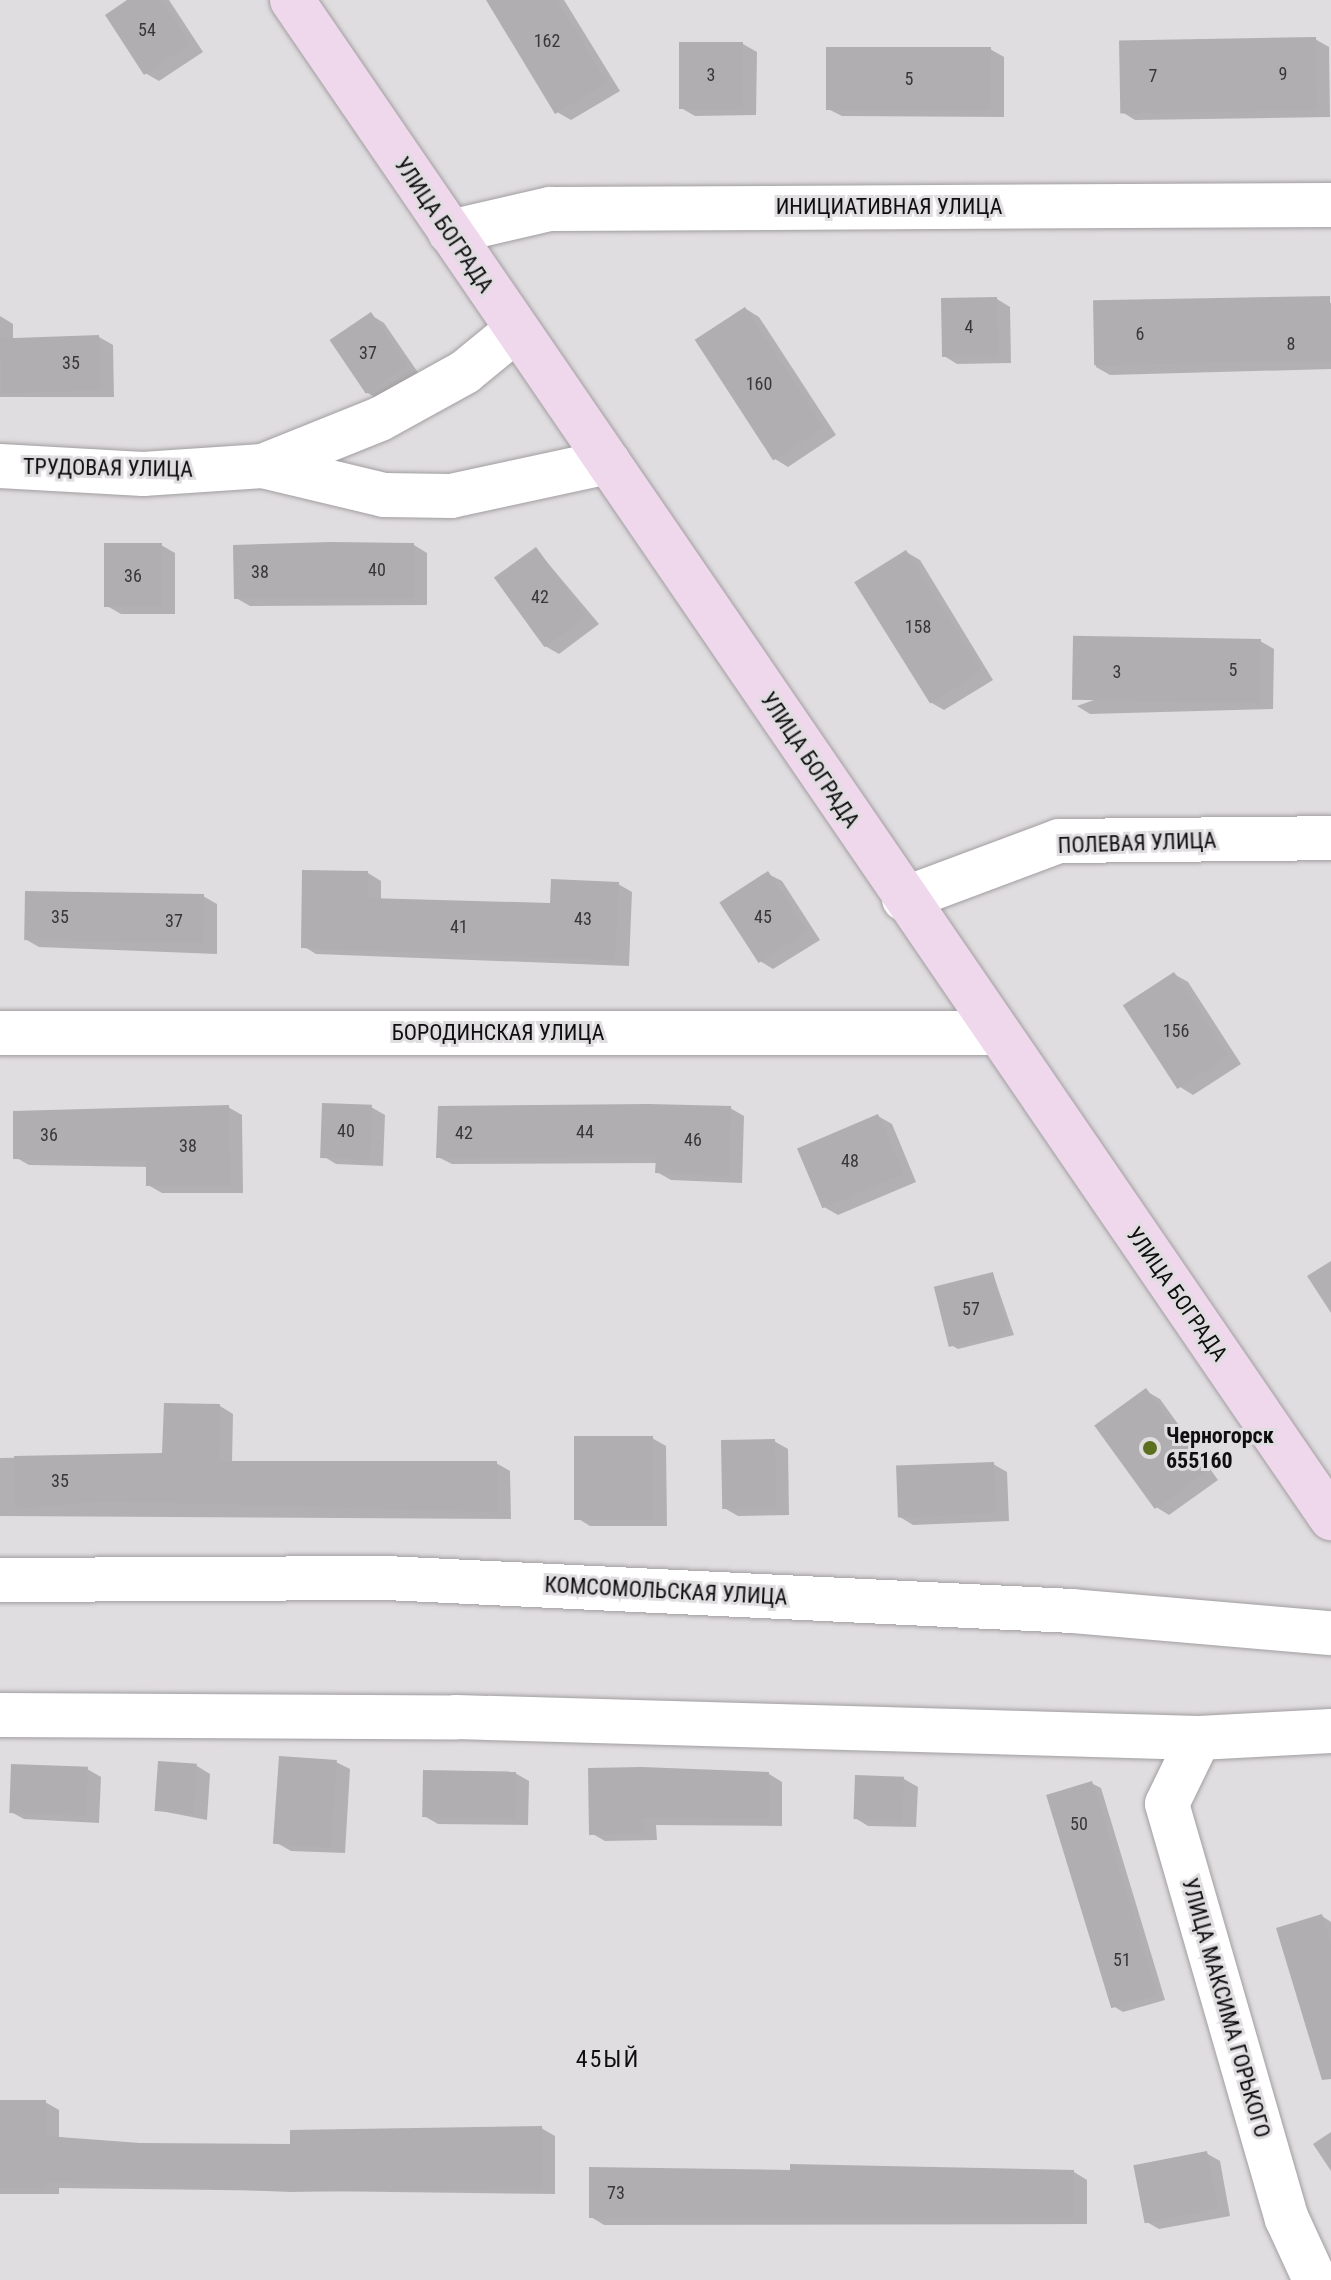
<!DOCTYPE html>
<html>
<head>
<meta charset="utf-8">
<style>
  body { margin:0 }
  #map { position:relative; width:1331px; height:2280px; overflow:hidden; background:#e0dde0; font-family:"Roboto Condensed",sans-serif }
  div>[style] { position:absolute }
  .shadow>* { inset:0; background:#0003 }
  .building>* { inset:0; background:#b1aeb1; transform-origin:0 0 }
  .roads { filter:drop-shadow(0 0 2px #a19ea0) drop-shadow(0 0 2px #a19ea0) }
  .minor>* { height:44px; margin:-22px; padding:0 22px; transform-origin:22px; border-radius:22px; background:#fff }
  .tertiary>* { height:44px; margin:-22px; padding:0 22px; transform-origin:22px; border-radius:22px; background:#fff }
  .secondary>* { height:44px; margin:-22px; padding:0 22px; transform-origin:22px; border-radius:22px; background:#efd8ec }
  .dots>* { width:22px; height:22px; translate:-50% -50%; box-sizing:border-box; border:4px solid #e0dde0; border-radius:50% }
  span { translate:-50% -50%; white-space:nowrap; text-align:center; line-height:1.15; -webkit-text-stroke:6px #e0dde0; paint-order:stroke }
  .number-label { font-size:18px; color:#383738 }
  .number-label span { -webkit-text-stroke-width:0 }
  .street-label { font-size:22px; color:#100f10 }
  .poi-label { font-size:22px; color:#100f10; font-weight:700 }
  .left { translate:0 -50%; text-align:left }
  .neighbourhood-label { font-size:24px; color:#100f10; letter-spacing:2px }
</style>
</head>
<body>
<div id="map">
  <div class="shadow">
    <div style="clip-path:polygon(131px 0,169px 0,203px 52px,159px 81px,145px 73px)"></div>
    <div style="clip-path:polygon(488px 0,564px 0,620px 91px,571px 120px,557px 112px)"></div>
    <div style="clip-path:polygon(1315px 39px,1329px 47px,1330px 117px,1135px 120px,1122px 112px)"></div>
    <div style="clip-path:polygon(743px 44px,757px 52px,756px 115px,695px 116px,681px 108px)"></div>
    <div style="clip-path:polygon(990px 49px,1004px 57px,1004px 117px,842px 116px,828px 109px)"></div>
    <div style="clip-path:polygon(997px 299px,1010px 307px,1011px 363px,957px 364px,944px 356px)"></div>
    <div style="clip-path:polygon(1331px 303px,1331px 369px,1110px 375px,1096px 367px,1095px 304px)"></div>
    <div style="clip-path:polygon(746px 309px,759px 317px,836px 435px,788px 467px,775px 459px)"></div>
    <div style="clip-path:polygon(371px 315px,384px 323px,419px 374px,380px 400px,366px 392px)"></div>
    <div style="clip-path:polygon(0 316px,13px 324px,13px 339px,99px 337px,113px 345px,114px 397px,0 397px)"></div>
    <div style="clip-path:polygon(161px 545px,175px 553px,175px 614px,121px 614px,107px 606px)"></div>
    <div style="clip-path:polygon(414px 545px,427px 553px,427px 605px,250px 606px,236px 598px)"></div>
    <div style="clip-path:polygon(536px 549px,599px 624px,559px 654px,545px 646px)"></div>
    <div style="clip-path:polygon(906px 552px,920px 560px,993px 680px,944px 710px,930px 702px)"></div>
    <div style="clip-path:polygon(1260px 641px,1274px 649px,1273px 709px,1090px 714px,1077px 706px)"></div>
    <div style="clip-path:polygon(368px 873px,381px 881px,381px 900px,552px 905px,618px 884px,632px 892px,629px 966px,316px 954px,303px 946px)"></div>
    <div style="clip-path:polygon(768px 874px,782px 881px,820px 940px,773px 969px,760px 961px)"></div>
    <div style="clip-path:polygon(203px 896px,217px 904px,217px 954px,39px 947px,25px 939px)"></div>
    <div style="clip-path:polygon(1174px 974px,1188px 982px,1241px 1064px,1193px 1095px,1180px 1087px)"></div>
    <div style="clip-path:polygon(228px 1107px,242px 1115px,243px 1193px,162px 1193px,148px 1185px,148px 1167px,29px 1165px,15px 1157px)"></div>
    <div style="clip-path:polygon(371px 1107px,385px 1115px,383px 1166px,336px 1164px,323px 1156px)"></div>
    <div style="clip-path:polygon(730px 1108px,744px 1116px,742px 1183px,671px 1180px,657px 1172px,658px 1163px,452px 1164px,438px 1157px)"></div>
    <div style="clip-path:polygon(878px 1116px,892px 1124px,916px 1182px,838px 1215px,824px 1207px)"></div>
    <div style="clip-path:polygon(1331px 1261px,1331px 1313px,1307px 1276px)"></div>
    <div style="clip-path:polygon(993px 1274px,1014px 1335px,958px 1349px,951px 1345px)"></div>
    <div style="clip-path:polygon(1146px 1391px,1160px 1399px,1218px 1480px,1169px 1515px,1156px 1507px)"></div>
    <div style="clip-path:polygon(220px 1406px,233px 1414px,232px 1463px,496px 1463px,510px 1471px,511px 1519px,0 1516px,0 1458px,164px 1455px)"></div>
    <div style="clip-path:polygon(652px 1438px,666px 1446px,667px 1526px,590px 1526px,577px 1518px)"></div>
    <div style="clip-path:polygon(774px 1441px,788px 1449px,789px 1515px,738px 1516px,724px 1508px)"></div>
    <div style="clip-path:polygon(993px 1464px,1007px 1472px,1009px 1521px,913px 1525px,900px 1517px)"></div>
    <div style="clip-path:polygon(336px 1762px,350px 1769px,345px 1853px,291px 1851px,277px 1843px)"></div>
    <div style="clip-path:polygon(197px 1766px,210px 1774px,207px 1820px,156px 1810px)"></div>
    <div style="clip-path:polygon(87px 1769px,101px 1777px,99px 1823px,24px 1819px,11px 1812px)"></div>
    <div style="clip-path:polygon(515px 1773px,529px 1781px,528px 1825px,438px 1824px,424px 1816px)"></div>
    <div style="clip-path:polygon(769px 1774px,782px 1782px,782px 1826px,656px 1825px,657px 1840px,605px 1841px,591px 1833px)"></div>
    <div style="clip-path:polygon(904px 1779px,918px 1787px,916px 1827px,868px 1826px,855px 1818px)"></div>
    <div style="clip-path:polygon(1091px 1783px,1101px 1788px,1165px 2000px,1123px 2012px,1113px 2006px)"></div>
    <div style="clip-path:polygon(1322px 1916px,1331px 1922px,1331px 2037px)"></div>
    <div style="clip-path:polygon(0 2102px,45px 2102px,59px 2110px,59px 2139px,140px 2145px,292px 2146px,541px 2128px,555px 2136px,555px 2194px,59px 2188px,59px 2194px,0 2194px)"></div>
    <div style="clip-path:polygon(1331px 2132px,1331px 2171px,1313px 2144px)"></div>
    <div style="clip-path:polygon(1206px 2153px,1220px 2161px,1230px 2216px,1159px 2229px,1145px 2221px)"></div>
    <div style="clip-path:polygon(1074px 2172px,1087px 2180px,1087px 2224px,604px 2225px,591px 2217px)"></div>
  </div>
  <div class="building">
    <div style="clip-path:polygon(127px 0,162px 0,190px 44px,144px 75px,105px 15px)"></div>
    <div style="clip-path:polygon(486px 0,557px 0,607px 83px,555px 114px)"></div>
    <div style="left:1316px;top:37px;width:73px;height:197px;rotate:89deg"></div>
    <div style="left:679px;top:42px;width:64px;height:67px"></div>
    <div style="left:826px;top:47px;width:165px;height:63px"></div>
    <div style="left:1330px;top:296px;width:65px;height:237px;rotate:89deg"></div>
    <div style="left:997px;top:297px;width:59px;height:56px;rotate:89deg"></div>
    <div style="left:745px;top:307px;width:144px;height:60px;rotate:57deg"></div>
    <div style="left:371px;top:312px;width:65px;height:50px;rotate:56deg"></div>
    <div style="left:99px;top:335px;width:55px;height:99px;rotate:88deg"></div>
    <div style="clip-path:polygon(330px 542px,414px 543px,414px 598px,234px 599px,233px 545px)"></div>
    <div style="left:162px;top:543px;width:64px;height:58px;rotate:90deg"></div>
    <div style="left:536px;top:547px;width:86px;height:52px;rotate:54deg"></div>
    <div style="left:906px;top:550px;width:143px;height:61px;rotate:58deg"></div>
    <div style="left:1261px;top:639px;width:64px;height:188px;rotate:91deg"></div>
    <div style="clip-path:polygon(302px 870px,368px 871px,368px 898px,550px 903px,551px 879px,619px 882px,615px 960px,301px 948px)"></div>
    <div style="left:768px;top:871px;width:72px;height:58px;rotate:57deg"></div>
    <div style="left:25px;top:891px;width:179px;height:49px;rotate:1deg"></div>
    <div style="left:1174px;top:972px;width:100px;height:61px;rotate:57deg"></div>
    <div style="left:322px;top:1103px;width:50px;height:55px;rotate:2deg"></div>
    <div style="clip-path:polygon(649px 1104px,731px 1106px,729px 1176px,655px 1173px,656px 1156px,436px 1158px,438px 1106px)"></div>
    <div style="clip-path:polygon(229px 1105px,230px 1186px,146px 1186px,146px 1161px,13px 1159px,13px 1111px)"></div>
    <div style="left:878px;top:1114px;width:65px;height:88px;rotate:67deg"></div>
    <div style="left:993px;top:1272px;width:62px;height:61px;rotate:76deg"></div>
    <div style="left:1146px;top:1388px;width:103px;height:64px;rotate:54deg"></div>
    <div style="clip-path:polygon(164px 1403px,220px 1404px,219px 1461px,497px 1461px,498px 1512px,105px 1501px,15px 1509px,14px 1456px,162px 1453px)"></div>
    <div style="left:574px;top:1436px;width:79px;height:84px"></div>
    <div style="left:775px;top:1439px;width:69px;height:54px;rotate:89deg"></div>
    <div style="left:994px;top:1462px;width:52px;height:98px;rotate:88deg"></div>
    <div style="left:279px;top:1756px;width:58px;height:88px;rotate:4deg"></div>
    <div style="left:158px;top:1761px;width:39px;height:50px;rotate:4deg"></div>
    <div style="left:11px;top:1764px;width:77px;height:49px;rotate:2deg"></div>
    <div style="clip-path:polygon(642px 1767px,769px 1772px,769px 1819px,643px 1818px,644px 1834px,589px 1835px,588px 1768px)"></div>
    <div style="left:423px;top:1770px;width:93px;height:47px;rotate:1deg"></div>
    <div style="left:855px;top:1775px;width:49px;height:44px;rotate:2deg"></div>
    <div style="left:1092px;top:1781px;width:223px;height:48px;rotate:73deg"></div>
    <div style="clip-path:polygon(1322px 1914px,1331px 1945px,1331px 2079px,1322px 2080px,1276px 1928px)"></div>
    <div style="clip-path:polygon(0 2100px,46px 2100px,46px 2136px,140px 2143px,290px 2144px,290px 2130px,542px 2126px,542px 2188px,291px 2192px,46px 2182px,46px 2188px,0 2188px)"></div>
    <div style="left:1207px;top:2151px;width:59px;height:75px;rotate:79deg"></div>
    <div style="clip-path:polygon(790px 2164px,1074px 2170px,1074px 2217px,589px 2218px,589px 2167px,790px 2170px)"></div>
  </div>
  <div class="roads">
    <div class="minor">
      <div style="left:0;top:466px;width:143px;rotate:3.2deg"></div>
      <div style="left:143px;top:474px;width:120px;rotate:-3.8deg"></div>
      <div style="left:263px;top:466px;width:126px;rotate:-21.9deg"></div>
      <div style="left:380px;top:419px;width:97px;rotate:-28.9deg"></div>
      <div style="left:465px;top:372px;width:65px;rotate:-39.4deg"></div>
      <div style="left:263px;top:466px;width:124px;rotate:13.5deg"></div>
      <div style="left:384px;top:495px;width:67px;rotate:0.9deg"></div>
      <div style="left:451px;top:496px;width:161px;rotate:-12.2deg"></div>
      <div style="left:904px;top:899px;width:165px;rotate:-20.5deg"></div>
      <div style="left:1059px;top:841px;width:272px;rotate:-0.6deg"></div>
      <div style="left:0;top:1033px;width:996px"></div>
      <div style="left:0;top:1580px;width:386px;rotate:-0.3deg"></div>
      <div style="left:386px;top:1578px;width:687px;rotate:2.75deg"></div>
      <div style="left:1072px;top:1611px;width:260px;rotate:4.9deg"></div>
      <div style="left:0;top:1715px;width:456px;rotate:0.3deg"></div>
      <div style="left:456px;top:1717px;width:743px;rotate:1.62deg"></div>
      <div style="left:1199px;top:1738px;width:132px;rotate:-3deg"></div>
      <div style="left:1199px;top:1738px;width:73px;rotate:115.9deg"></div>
      <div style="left:1167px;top:1804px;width:432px;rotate:73.9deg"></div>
      <div style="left:1287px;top:2219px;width:67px;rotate:65.3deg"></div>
    </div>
    <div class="tertiary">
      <div style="left:450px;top:232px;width:103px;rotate:-13deg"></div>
      <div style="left:550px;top:209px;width:781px;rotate:-0.29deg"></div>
    </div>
    <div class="secondary">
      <div style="left:292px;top:0;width:1840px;rotate:55.61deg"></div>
    </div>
  </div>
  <div class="dots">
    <div style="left:1150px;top:1448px;background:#5c6f1e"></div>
  </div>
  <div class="number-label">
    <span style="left:147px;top:30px">54</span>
    <span style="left:547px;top:41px">162</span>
    <span style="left:1283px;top:74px">9</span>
    <span style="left:711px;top:75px">3</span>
    <span style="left:1153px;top:76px">7</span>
    <span style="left:909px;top:79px">5</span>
    <span style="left:969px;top:327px">4</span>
    <span style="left:1140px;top:334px">6</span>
    <span style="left:1291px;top:344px">8</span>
    <span style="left:368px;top:353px">37</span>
    <span style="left:71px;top:363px">35</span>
    <span style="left:759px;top:384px">160</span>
    <span style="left:377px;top:570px">40</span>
    <span style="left:260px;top:572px">38</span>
    <span style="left:133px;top:576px">36</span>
    <span style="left:540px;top:597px">42</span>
    <span style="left:918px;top:627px">158</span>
    <span style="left:1233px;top:670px">5</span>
    <span style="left:1117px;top:672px">3</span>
    <span style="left:60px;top:917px">35</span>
    <span style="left:763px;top:917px">45</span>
    <span style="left:583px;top:919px">43</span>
    <span style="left:174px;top:921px">37</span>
    <span style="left:459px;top:927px">41</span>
    <span style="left:1176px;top:1031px">156</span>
    <span style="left:346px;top:1131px">40</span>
    <span style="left:585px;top:1132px">44</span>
    <span style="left:464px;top:1133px">42</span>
    <span style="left:49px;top:1135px">36</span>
    <span style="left:693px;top:1140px">46</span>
    <span style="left:188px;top:1146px">38</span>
    <span style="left:850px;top:1161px">48</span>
    <span style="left:971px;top:1309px">57</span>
    <span style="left:60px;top:1481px">35</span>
    <span style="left:1079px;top:1824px">50</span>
    <span style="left:1122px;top:1960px">51</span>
    <span style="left:616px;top:2193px">73</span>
  </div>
  <div class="street-label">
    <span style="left:889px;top:207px">ИНИЦИАТИВНАЯ УЛИЦА</span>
    <span style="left:444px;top:225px;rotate:56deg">УЛИЦА БОГРАДА</span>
    <span style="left:108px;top:468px;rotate:1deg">ТРУДОВАЯ УЛИЦА</span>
    <span style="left:810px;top:760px;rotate:56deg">УЛИЦА БОГРАДА</span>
    <span style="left:1137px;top:843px;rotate:-2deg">ПОЛЕВАЯ УЛИЦА</span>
    <span style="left:498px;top:1033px">БОРОДИНСКАЯ УЛИЦА</span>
    <span style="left:1177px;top:1294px;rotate:55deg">УЛИЦА БОГРАДА</span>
    <span style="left:666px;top:1591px;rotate:3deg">КОМСОМОЛЬСКАЯ УЛИЦА</span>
    <span style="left:1226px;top:2008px;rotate:74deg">УЛИЦА МАКСИМА ГОРЬКОГО</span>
  </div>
  <div class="poi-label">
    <span class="left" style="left:1166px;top:1448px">Черногорск<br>655160</span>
  </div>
  <div class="neighbourhood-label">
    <span style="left:608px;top:2060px">45ЫЙ</span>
  </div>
</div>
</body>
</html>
